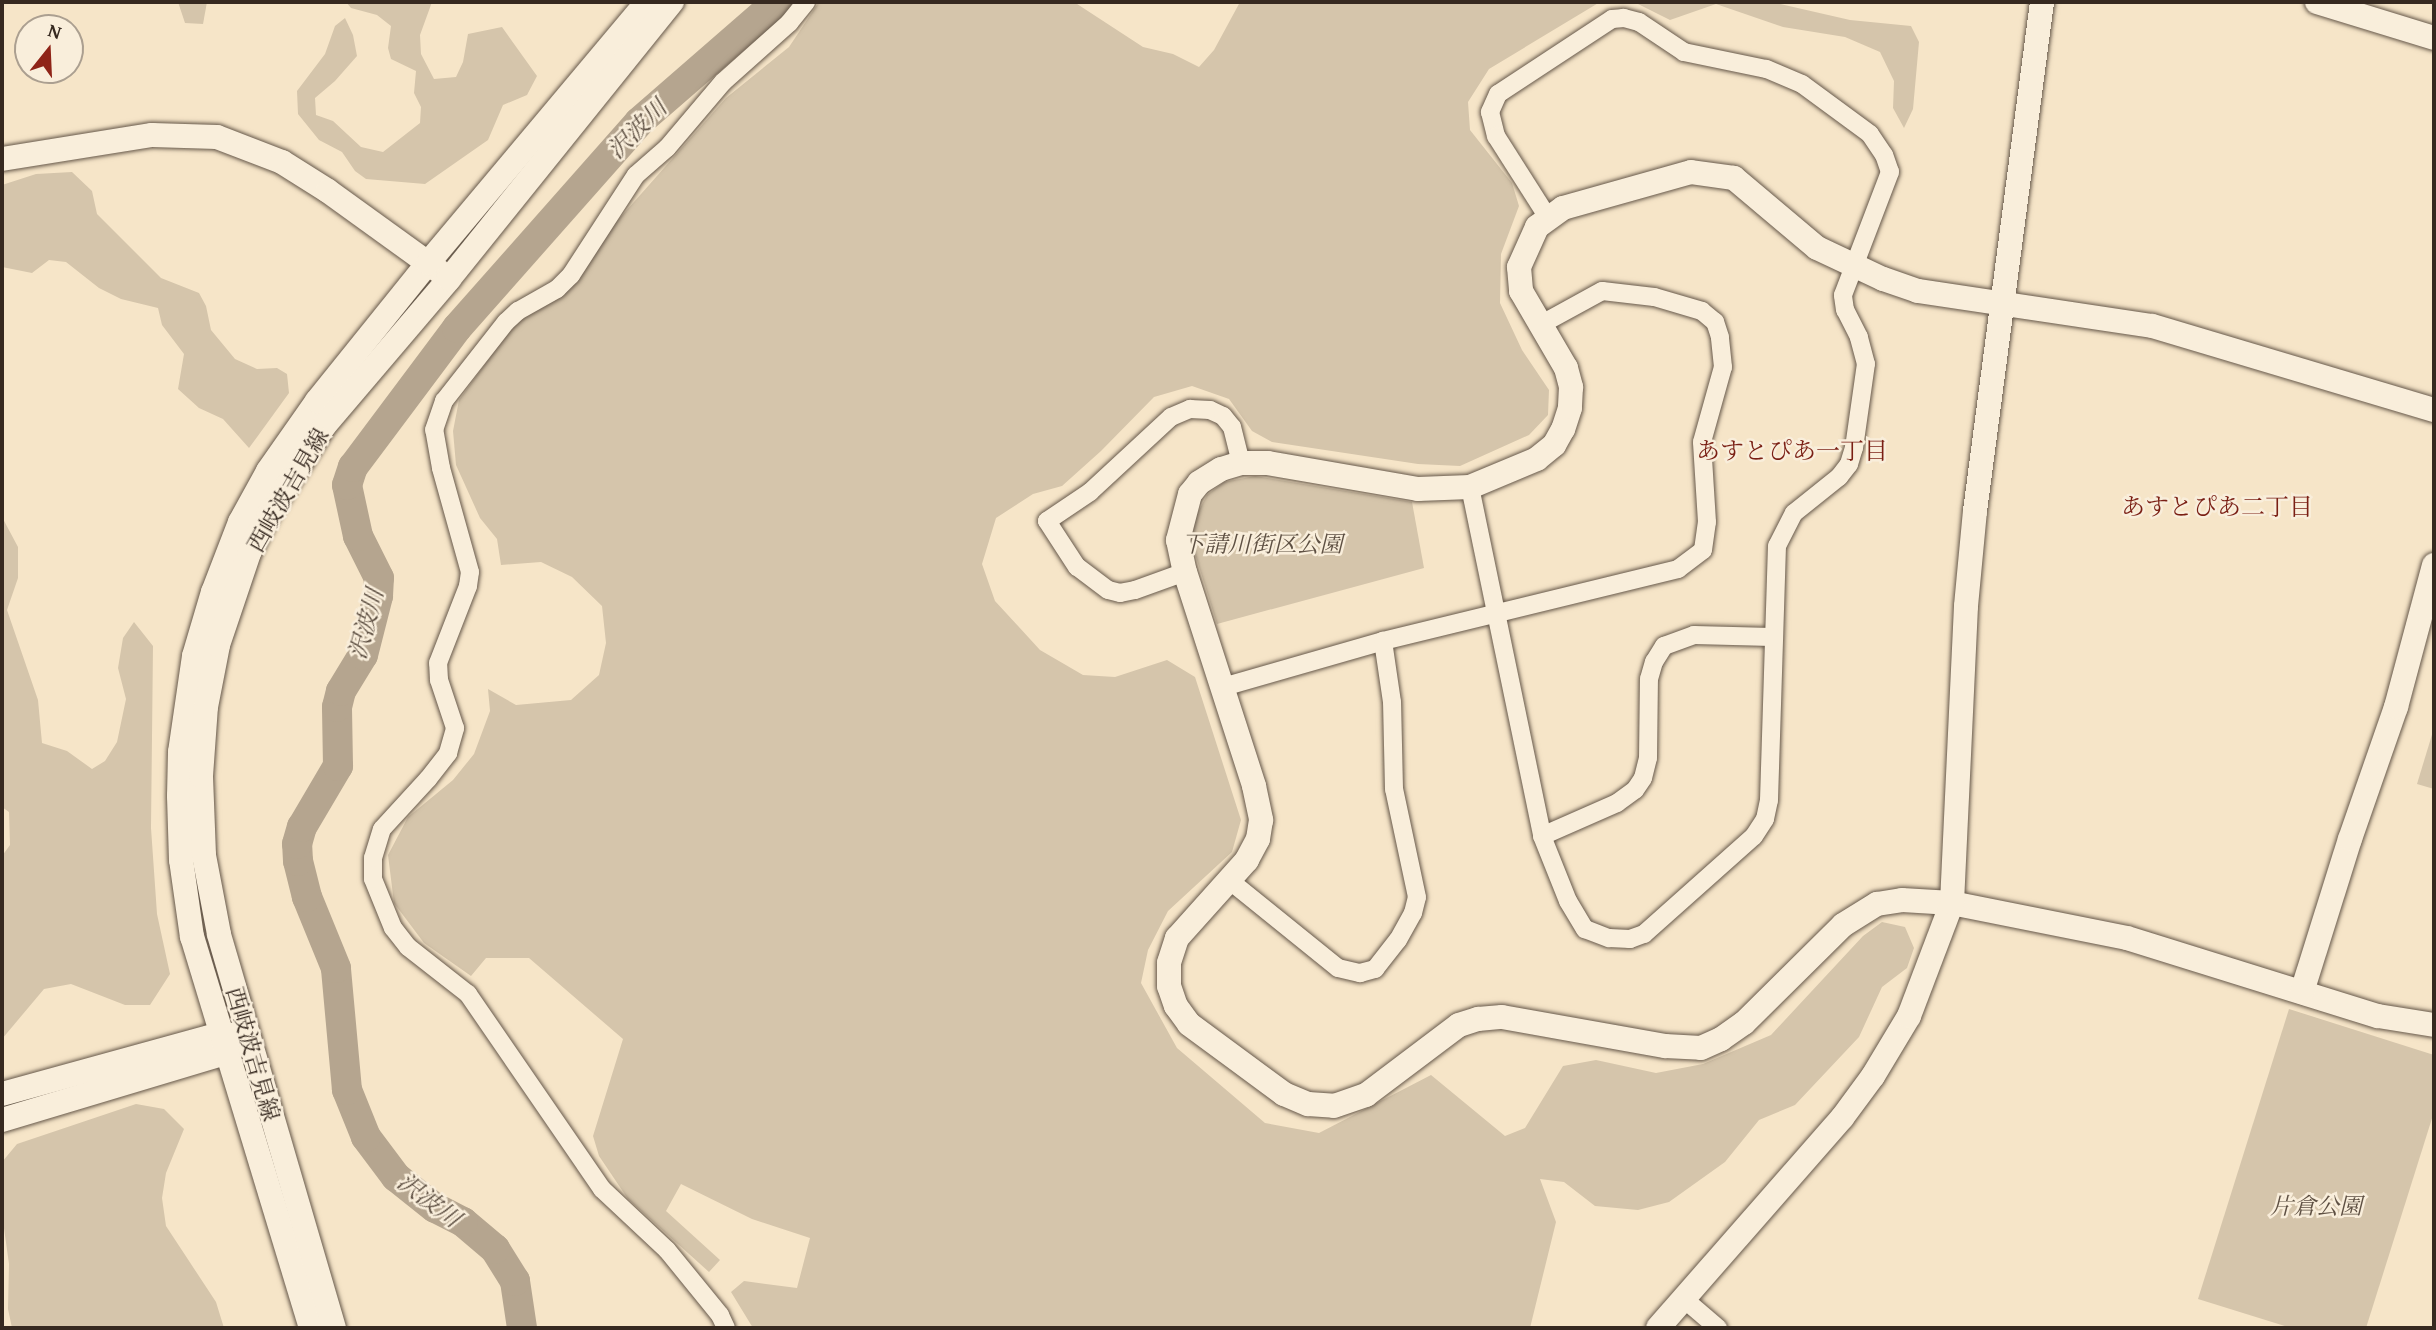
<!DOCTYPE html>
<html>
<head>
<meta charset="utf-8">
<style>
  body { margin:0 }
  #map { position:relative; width:2436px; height:1330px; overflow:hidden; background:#f6e5c8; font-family:"Gentium Book Plus","Noto Serif JP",serif }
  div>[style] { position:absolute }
  .green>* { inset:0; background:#d5c5ab }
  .river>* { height:30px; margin:-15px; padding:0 15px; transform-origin:15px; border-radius:15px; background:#b5a58f }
  .roads { filter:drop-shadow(0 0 2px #66584a) drop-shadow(0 0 2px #66584a) }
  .street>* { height:18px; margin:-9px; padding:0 9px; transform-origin:9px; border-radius:9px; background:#f9eedb }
  .secondary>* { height:24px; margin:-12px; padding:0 12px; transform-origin:12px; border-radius:12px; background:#f9eedb }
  span { translate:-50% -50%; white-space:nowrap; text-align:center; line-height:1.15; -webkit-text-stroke:5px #f9eedb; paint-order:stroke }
  .street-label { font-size:23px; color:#362920 }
  .park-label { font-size:23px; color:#5e5043; font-style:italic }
  .water-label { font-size:24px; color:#5c4e41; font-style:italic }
  .neighbourhood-label { font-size:24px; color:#7a1f14 }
  .frame { position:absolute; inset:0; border:4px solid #362920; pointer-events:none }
  .north { position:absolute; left:14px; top:14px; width:70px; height:70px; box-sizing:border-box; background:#f9eedb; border:2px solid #ab9f90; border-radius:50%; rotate:18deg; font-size:19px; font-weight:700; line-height:28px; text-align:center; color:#362920 }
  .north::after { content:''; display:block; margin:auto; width:24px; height:32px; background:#8f2418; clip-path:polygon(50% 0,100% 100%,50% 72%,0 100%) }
</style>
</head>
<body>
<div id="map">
  <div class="green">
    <div style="clip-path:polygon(178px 2px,207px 2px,203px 24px,185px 23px)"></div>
    <div style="clip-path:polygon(346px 2px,432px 2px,420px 35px,421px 54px,434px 79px,456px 77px,463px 62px,468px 34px,502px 27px,537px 76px,527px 95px,503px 105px,488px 140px,425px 184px,366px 179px,355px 171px,342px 152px,319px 140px,298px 114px,297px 91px,325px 54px,335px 26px,345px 18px,353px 35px,357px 56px,335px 81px,315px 98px,316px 115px,333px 121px,361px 147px,383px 152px,420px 123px,421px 107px,414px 93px,416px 71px,391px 59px,388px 48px,391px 26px,377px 15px,351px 8px)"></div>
    <div style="clip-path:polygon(819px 2px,1074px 2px,1143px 47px,1173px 54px,1199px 67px,1214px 50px,1240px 2px,1600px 2px,1489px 69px,1468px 102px,1470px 130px,1512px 183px,1519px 206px,1501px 254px,1500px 303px,1522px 350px,1549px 390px,1548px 415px,1529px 435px,1460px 466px,1418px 464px,1272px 442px,1252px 431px,1229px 399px,1192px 386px,1154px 397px,1101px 451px,1062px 486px,1033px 494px,996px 518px,982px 564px,995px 601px,1040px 650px,1083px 675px,1115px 677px,1167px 660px,1195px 677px,1241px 820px,1232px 852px,1168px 911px,1148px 950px,1141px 983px,1177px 1048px,1265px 1123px,1319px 1133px,1431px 1075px,1505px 1136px,1525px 1128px,1563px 1066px,1596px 1060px,1656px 1073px,1703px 1064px,1771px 1035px,1863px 936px,1882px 922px,1905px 927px,1914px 948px,1907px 968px,1882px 987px,1859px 1037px,1795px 1105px,1759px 1120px,1725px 1162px,1669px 1202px,1638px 1210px,1595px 1206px,1564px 1182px,1540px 1179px,1556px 1222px,1530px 1328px,753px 1328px,731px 1292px,744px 1281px,797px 1288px,810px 1238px,752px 1219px,681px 1184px,666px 1211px,720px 1260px,709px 1272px,628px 1199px,599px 1156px,593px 1136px,623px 1039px,529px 958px,486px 958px,471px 976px,424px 943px,394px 903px,388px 855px,408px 817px,453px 780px,474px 754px,490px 711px,488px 689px,516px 705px,571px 700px,599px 675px,606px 643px,602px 606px,572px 577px,541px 562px,501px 565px,497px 539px,480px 518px,456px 465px,453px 431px,459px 400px,517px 320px,575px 284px,595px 246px,726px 98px,789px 47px)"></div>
    <div style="clip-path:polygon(1634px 2px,1771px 2px,1850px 20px,1911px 26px,1919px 42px,1913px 109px,1904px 128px,1893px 108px,1894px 81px,1880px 52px,1845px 37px,1783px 27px,1716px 4px,1670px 20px)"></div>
    <div style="clip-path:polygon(72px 172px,92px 191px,97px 214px,161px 278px,199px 293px,206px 306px,211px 330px,235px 359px,257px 369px,277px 368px,287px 374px,289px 393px,249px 448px,223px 419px,199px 408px,178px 389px,184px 354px,162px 325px,158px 308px,121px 299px,99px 288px,66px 262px,49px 260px,32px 273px,2px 267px,2px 185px,36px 174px)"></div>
    <div style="clip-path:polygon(1255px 476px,1412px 502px,1424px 568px,1217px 624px,1191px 541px,1194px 520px,1207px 495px,1224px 482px)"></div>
    <div style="clip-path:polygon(2px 517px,18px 547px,18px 578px,7px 610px,38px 700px,42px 743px,67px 751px,92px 769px,105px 761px,117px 742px,126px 699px,118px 668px,123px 638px,134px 622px,153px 646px,151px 828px,157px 914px,170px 974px,150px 1005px,125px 1005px,71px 984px,44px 989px,2px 1039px,2px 856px,10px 845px,9px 812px,2px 807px)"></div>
    <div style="clip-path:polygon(2434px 728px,2434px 789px,2417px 784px)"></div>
    <div style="clip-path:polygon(2289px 1009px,2434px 1055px,2434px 1112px,2366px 1328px,2291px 1328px,2198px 1299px)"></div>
    <div style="clip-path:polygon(136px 1104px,164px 1109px,184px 1129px,166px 1173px,162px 1198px,166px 1226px,216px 1302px,224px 1328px,12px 1328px,8px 1309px,9px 1264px,2px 1214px,2px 1162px,17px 1144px)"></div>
  </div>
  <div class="river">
    <div style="left:522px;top:1328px;width:48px;rotate:-98.5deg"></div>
    <div style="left:515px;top:1281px;width:38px;rotate:-122deg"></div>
    <div style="left:495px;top:1249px;width:42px;rotate:-139.8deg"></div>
    <div style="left:463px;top:1222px;width:31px;rotate:-153deg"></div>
    <div style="left:435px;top:1208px;width:50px;rotate:-141.5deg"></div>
    <div style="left:396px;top:1177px;width:50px;rotate:-126.9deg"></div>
    <div style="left:366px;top:1137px;width:51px;rotate:-112deg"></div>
    <div style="left:347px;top:1090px;width:122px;rotate:-95.2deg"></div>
    <div style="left:336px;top:968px;width:77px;rotate:-112.2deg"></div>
    <div style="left:307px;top:897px;width:37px;rotate:-104deg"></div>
    <div style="left:298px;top:861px;width:17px;rotate:-93deg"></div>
    <div style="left:297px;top:844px;width:18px;rotate:-74deg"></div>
    <div style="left:302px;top:827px;width:71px;rotate:-59.5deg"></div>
    <div style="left:338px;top:766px;width:59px;rotate:-91deg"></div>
    <div style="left:337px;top:707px;width:16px;rotate:-76deg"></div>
    <div style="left:341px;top:691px;width:42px;rotate:-58.6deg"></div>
    <div style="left:363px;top:655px;width:61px;rotate:-75.7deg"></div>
    <div style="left:378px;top:596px;width:18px;rotate:-87deg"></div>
    <div style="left:379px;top:578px;width:47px;rotate:-116.6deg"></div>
    <div style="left:358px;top:536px;width:52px;rotate:-102.2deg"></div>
    <div style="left:347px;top:485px;width:19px;rotate:-72deg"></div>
    <div style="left:353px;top:467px;width:174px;rotate:-53.2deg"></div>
    <div style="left:457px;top:328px;width:275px;rotate:-48.5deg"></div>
    <div style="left:639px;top:122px;width:183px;rotate:-41deg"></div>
  </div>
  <div class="roads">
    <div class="street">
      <div style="left:1470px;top:487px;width:356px;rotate:78.3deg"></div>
      <div style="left:1542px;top:836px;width:70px;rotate:68.2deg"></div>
      <div style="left:1568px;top:901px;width:33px;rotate:59deg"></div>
      <div style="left:1585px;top:929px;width:26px;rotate:21deg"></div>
      <div style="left:1609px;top:938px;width:21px;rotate:3deg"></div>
      <div style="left:1630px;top:939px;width:15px;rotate:-20deg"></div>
      <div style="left:1644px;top:934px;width:147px;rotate:-41.7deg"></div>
      <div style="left:1754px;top:836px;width:20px;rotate:-57deg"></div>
      <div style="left:1765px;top:819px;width:19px;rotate:-78deg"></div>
      <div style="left:1769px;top:800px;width:254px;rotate:-88.2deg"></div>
      <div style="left:1777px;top:546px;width:37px;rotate:-63deg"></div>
      <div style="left:1794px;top:513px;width:58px;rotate:-38.7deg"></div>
      <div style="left:1839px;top:477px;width:16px;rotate:-52deg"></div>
      <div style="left:1849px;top:464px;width:17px;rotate:-73deg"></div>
      <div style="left:1854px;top:448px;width:85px;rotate:-81.9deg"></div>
      <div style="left:1866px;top:364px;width:28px;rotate:-105deg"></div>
      <div style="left:1859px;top:337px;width:30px;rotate:-117deg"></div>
      <div style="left:1845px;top:310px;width:15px;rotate:-98deg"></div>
      <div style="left:1843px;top:295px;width:132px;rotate:-69.1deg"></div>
      <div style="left:1890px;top:172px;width:18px;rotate:-109deg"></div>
      <div style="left:1884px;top:155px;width:25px;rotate:-124deg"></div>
      <div style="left:1870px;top:134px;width:84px;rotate:-143.7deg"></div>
      <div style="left:1802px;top:84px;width:39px;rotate:-157deg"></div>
      <div style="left:1766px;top:69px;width:84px;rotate:-168.3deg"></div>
      <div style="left:1684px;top:52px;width:54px;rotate:-146.3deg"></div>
      <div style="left:1639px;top:22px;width:16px;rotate:-165deg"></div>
      <div style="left:1624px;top:18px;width:12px;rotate:175deg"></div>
      <div style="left:1612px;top:19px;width:136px;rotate:146.7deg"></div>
      <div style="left:1498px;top:94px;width:20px;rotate:114deg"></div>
      <div style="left:1490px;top:112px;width:25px;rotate:76deg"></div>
      <div style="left:1496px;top:136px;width:95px;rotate:57.5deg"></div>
      <div style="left:1185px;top:572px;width:53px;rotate:160.2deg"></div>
      <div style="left:1135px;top:590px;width:15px;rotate:169deg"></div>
      <div style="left:1120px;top:593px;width:12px;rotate:-166deg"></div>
      <div style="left:1108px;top:590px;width:39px;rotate:-143deg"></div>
      <div style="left:1077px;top:567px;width:55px;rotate:-123.1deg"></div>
      <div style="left:1047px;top:521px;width:52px;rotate:-34deg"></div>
      <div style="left:1090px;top:492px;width:110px;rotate:-42.8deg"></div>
      <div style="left:1171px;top:417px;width:21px;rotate:-23deg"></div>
      <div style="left:1190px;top:409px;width:20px;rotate:3deg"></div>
      <div style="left:1210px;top:410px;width:14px;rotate:25deg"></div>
      <div style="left:1223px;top:416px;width:14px;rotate:51deg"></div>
      <div style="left:1232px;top:427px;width:37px;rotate:76deg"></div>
      <div style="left:1223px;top:687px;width:166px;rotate:-16deg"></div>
      <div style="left:1383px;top:641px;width:304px;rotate:-13.7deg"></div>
      <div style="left:1678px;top:569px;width:31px;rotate:-37deg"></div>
      <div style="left:1703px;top:550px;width:28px;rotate:-82deg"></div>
      <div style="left:1707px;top:522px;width:80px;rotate:-93.6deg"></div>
      <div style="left:1702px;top:442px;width:78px;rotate:-74.4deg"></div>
      <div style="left:1723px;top:367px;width:30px;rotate:-96deg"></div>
      <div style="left:1720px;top:337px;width:16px;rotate:-108deg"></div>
      <div style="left:1715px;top:322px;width:17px;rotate:-140deg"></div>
      <div style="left:1702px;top:311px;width:50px;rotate:-163.7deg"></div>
      <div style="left:1654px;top:297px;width:52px;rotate:-173.4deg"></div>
      <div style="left:1602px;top:291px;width:71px;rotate:151.3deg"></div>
      <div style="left:1542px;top:836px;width:82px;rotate:-23.7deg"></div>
      <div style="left:1617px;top:803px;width:22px;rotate:-36deg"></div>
      <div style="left:1635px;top:790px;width:14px;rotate:-56deg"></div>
      <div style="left:1643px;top:778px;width:21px;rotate:-76deg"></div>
      <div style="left:1648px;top:758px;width:79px;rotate:-89.3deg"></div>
      <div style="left:1649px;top:679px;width:18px;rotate:-74deg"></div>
      <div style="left:1654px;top:662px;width:19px;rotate:-58deg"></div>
      <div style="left:1664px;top:646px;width:32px;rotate:-20deg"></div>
      <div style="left:1694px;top:635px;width:78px;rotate:1.5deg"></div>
      <div style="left:1229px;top:880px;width:140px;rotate:38.9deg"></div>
      <div style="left:1338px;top:968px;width:23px;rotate:13deg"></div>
      <div style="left:1360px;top:973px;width:16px;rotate:-15deg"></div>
      <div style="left:1375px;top:969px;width:37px;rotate:-52deg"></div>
      <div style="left:1398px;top:940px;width:31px;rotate:-61deg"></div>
      <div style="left:1413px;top:913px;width:16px;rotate:-76deg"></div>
      <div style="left:1417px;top:897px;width:110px;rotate:-102deg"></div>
      <div style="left:1394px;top:789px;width:87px;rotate:-91.3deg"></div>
      <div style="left:1392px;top:702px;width:62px;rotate:-98.4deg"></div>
      <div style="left:1684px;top:1299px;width:45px;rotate:40.5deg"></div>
      <div style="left:726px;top:1328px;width:14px;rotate:-115deg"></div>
      <div style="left:720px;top:1315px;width:84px;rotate:-129.2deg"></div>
      <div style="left:667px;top:1250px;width:89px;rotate:-136.8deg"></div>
      <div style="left:602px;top:1189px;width:237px;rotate:-124.5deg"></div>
      <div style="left:468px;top:994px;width:76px;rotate:-141.9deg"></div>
      <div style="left:408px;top:947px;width:24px;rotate:-128deg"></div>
      <div style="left:393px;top:928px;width:53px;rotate:-112.2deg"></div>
      <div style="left:373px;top:879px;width:21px;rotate:-90deg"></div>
      <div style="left:373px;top:858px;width:30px;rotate:-73deg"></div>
      <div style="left:382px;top:829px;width:68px;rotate:-47.4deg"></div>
      <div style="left:428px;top:779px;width:33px;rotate:-52deg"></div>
      <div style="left:448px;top:753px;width:26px;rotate:-74deg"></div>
      <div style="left:455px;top:728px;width:51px;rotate:-108.4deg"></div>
      <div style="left:439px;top:680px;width:17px;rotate:-93deg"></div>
      <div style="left:438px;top:663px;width:83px;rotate:-68.7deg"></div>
      <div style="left:468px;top:586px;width:14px;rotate:-82deg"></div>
      <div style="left:470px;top:572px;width:108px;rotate:-105.6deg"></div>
      <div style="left:441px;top:468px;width:39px;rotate:-100deg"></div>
      <div style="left:434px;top:430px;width:31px;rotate:-71deg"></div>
      <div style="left:444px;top:401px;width:100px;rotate:-51.9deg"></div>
      <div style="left:506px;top:322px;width:16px;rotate:-43deg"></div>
      <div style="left:518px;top:311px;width:45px;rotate:-29.4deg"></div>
      <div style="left:557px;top:289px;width:20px;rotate:-45deg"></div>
      <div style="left:571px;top:275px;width:119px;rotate:-57deg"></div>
      <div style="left:636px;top:175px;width:41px;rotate:-41.1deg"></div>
      <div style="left:667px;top:148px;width:87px;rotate:-49.7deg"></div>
      <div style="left:723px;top:82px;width:89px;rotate:-41.8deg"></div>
      <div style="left:789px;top:23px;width:27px;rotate:-51deg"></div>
    </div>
    <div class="secondary">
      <div style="left:2317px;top:2px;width:122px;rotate:17.1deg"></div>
      <div style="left:2px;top:159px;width:152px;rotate:-9.1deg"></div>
      <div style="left:152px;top:135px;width:65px;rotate:1.8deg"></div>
      <div style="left:217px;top:137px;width:70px;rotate:21deg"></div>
      <div style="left:282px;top:162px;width:54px;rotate:32.2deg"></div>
      <div style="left:328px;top:191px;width:137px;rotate:35.8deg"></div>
      <div style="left:2434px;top:410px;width:294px;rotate:-163.4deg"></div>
      <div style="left:2152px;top:326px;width:237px;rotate:-171.5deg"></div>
      <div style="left:1918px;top:291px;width:37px;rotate:-161deg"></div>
      <div style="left:1883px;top:279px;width:73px;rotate:-154.8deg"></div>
      <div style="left:1817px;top:248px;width:109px;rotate:-139.9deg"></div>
      <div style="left:1734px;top:178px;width:43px;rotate:-172.1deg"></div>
      <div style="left:1691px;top:172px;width:133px;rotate:164.3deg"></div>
      <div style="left:1563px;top:208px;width:32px;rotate:144deg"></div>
      <div style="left:1537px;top:227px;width:44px;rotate:114.2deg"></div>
      <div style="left:1519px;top:267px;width:24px;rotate:85deg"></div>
      <div style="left:1521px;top:291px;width:89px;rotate:59.7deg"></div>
      <div style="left:1566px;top:368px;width:20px;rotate:75deg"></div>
      <div style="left:1571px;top:387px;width:21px;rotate:93deg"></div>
      <div style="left:1570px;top:408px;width:22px;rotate:108deg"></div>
      <div style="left:1563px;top:429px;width:18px;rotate:119deg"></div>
      <div style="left:1554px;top:445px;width:22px;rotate:141deg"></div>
      <div style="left:1537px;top:459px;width:73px;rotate:157.3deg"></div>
      <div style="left:1470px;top:487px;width:52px;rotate:177.8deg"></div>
      <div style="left:1418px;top:489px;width:152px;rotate:-170.2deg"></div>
      <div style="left:1268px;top:463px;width:27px;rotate:180deg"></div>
      <div style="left:1241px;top:463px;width:21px;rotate:163deg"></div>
      <div style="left:1221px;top:469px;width:26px;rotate:148deg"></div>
      <div style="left:1199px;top:483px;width:14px;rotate:129deg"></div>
      <div style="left:1190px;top:494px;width:48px;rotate:104.6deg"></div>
      <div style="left:1178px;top:540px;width:33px;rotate:78deg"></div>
      <div style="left:1185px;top:572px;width:225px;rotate:72.1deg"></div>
      <div style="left:1254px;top:786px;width:35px;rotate:78deg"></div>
      <div style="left:1261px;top:820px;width:19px;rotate:99deg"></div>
      <div style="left:1258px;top:839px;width:24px;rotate:118deg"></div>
      <div style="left:1247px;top:860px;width:105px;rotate:131.9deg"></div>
      <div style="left:1177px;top:938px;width:26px;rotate:108deg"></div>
      <div style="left:1169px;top:963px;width:23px;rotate:90deg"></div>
      <div style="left:1169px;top:986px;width:21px;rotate:71deg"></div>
      <div style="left:1176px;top:1006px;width:22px;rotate:54deg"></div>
      <div style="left:1189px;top:1024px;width:118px;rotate:36.4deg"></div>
      <div style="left:1284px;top:1094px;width:26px;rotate:23deg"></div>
      <div style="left:1308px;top:1104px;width:26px;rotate:4deg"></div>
      <div style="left:1334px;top:1106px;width:34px;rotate:-19deg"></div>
      <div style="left:1366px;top:1095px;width:116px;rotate:-37deg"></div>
      <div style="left:1459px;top:1025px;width:20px;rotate:-18deg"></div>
      <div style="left:1478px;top:1019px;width:24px;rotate:-5deg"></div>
      <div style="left:1502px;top:1017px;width:166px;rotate:10.1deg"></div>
      <div style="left:1665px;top:1046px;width:36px;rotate:3deg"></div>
      <div style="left:1701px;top:1048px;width:22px;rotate:-24deg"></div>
      <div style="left:1721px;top:1039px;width:28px;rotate:-35deg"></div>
      <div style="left:1744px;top:1023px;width:139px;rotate:-44.7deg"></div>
      <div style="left:1843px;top:925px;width:40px;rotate:-32deg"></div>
      <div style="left:1877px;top:904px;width:25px;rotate:-9deg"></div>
      <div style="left:1902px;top:900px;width:50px;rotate:3.4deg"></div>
      <div style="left:1952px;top:903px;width:178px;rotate:11.3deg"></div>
      <div style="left:2127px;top:938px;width:263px;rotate:17.3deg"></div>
      <div style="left:2378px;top:1016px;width:57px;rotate:9.1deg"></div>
      <div style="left:2302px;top:992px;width:160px;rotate:-72.6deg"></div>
      <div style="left:2350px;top:839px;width:140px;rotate:-70.8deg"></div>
      <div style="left:2396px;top:707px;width:147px;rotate:-75deg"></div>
      <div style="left:2px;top:1094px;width:226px;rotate:-15.4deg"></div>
      <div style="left:220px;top:1034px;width:16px;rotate:4deg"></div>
      <div style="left:2px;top:1120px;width:234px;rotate:-16.7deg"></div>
      <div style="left:226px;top:1053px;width:13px;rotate:-42deg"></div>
      <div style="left:311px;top:1328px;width:409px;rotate:-106.9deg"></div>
      <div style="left:192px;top:937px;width:78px;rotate:-98.1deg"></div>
      <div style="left:181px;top:860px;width:64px;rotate:-91.8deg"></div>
      <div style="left:179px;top:796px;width:44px;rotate:-88.7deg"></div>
      <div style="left:180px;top:752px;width:97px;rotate:-81.7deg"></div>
      <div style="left:194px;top:656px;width:67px;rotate:-73.5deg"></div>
      <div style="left:213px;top:592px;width:75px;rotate:-68.9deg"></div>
      <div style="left:240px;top:522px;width:58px;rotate:-61.2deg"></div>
      <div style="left:268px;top:471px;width:85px;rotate:-55deg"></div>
      <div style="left:317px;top:401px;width:177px;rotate:-51.2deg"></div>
      <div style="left:428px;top:263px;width:341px;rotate:-50deg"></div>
      <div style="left:334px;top:1328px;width:410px;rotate:-106.3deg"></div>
      <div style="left:219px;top:934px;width:80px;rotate:-100.8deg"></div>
      <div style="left:204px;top:855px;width:79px;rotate:-92.2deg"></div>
      <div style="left:201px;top:776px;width:69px;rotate:-85.9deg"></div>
      <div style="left:206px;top:707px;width:63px;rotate:-79deg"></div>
      <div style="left:218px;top:645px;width:97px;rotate:-71.4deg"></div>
      <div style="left:249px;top:553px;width:45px;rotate:-63.4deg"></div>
      <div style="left:269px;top:513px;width:103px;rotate:-57.7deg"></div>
      <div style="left:324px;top:426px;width:193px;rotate:-49.6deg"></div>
      <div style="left:449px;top:279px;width:356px;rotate:-51.2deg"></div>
      <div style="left:1658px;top:1328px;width:279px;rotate:-48.8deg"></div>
      <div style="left:1842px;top:1118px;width:52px;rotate:-53.6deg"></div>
      <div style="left:1873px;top:1076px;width:70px;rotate:-59deg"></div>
      <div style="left:1909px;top:1016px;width:121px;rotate:-69.2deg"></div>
      <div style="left:1952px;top:903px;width:297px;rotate:-87.3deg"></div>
      <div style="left:1966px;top:606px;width:95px;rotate:-84.6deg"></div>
      <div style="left:1975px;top:511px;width:513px;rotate:-82.5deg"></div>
    </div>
  </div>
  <div class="street-label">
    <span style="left:288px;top:490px;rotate:-60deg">西岐波吉見線</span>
    <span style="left:253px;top:1054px;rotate:74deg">西岐波吉見線</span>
  </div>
  <div class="park-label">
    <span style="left:1262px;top:544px">下請川街区公園</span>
    <span style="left:2316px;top:1206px">片倉公園</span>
  </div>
  <div class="water-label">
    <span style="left:637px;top:129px;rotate:-45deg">沢波川</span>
    <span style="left:366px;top:624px;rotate:-75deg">沢波川</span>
    <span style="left:429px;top:1200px;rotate:37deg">沢波川</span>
  </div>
  <div class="neighbourhood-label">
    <span style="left:1792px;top:451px">あすとぴあ一丁目</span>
    <span style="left:2217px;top:507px">あすとぴあ二丁目</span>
  </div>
  <div class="frame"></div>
  <div class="north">N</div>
</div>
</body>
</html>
